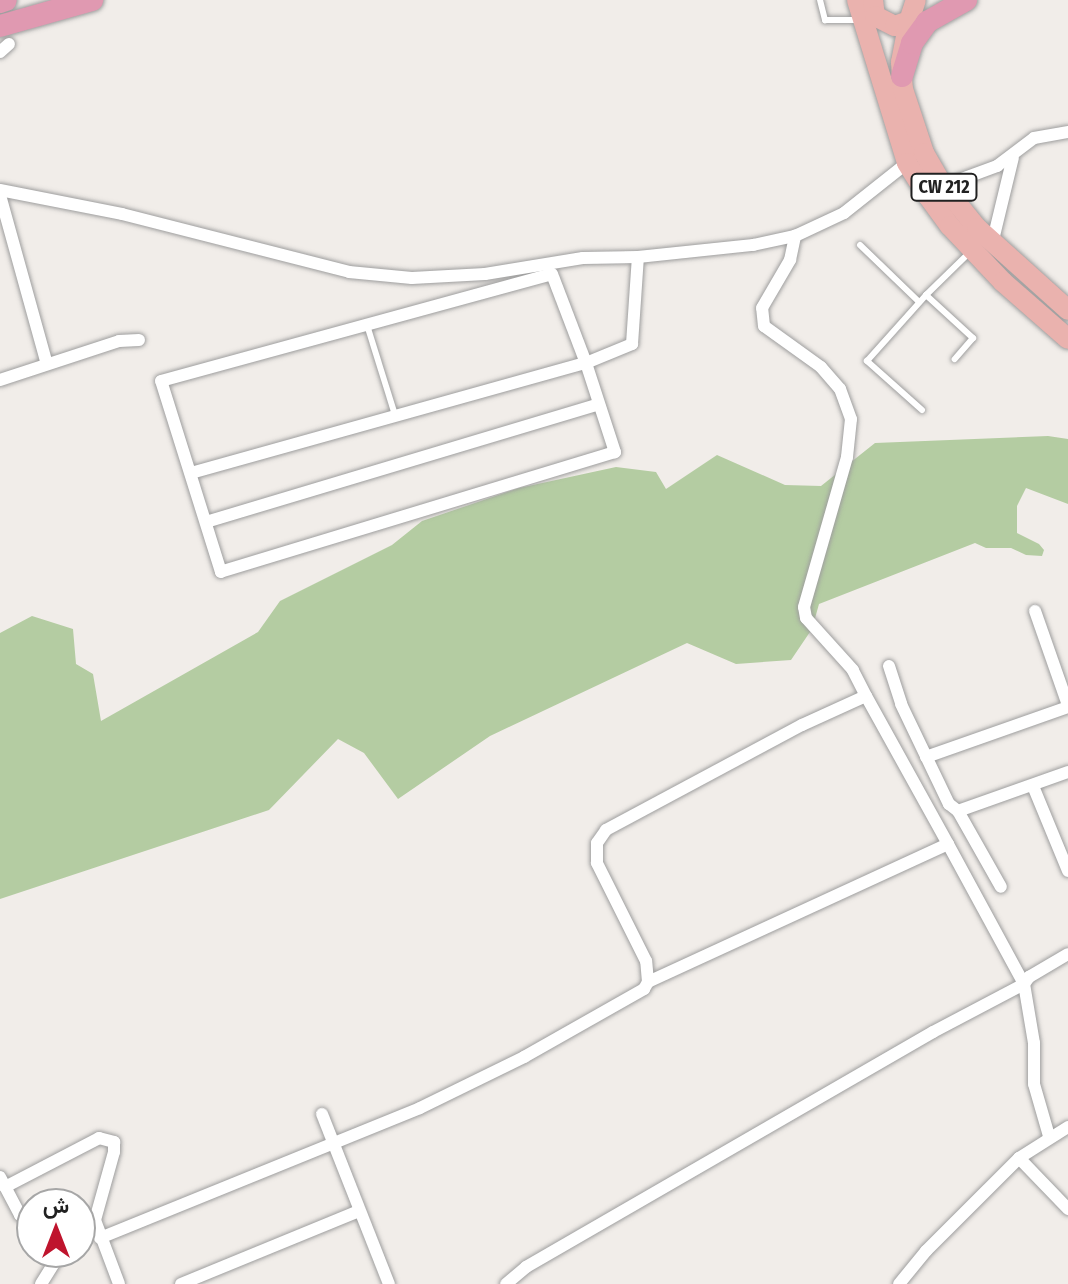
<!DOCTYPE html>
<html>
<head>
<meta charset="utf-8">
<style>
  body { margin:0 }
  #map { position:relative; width:1068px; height:1284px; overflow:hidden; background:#f1ede9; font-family:"Fira Sans Condensed",Vazirmatn,sans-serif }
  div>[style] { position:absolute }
  .forest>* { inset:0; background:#b4cca2 }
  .roads { filter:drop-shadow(0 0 2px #9e9e9e) drop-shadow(0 0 2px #9e9e9e) }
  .service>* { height:6px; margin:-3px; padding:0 3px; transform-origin:3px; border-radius:3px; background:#fff }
  .minor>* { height:12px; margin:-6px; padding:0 6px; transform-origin:6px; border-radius:6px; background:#fff }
  .trunk>* { height:20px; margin:-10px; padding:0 10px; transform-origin:10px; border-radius:10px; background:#eab2ae }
  .motorway>* { height:22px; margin:-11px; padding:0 11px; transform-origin:11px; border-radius:11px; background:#e099b1 }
  span { translate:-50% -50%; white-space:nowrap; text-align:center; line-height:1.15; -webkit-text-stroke:8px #fff; paint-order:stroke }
  .shield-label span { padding:2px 6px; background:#fff; border:2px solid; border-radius:6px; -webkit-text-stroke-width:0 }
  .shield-label { font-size:18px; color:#212121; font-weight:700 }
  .north { position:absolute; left:16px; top:1188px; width:80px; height:80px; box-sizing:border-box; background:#fff; border:2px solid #a6a6a6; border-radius:50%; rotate:0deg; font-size:22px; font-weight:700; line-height:32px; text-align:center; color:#212121 }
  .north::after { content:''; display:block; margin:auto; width:28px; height:36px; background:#bf142d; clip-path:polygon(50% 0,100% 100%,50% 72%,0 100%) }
</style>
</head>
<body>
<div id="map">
  <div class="forest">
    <div style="clip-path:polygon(1048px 436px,1068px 439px,1068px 504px,1026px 488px,1017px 506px,1017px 533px,1039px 544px,1044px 550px,1042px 556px,1026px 555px,1011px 548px,986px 548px,975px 543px,819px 604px,812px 629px,791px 660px,736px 664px,687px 643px,490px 736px,398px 799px,364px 753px,338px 739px,269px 810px,0 899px,0 633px,32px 616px,73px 629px,76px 664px,93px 674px,101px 721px,258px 632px,280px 601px,392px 545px,422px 521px,519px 488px,616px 467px,656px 472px,666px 489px,717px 455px,785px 485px,821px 486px,875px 443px)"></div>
  </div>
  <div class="roads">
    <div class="service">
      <div style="left:820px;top:0;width:21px;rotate:76deg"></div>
      <div style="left:825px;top:20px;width:35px"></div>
      <div style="left:860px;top:245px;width:82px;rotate:44deg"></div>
      <div style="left:926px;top:295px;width:64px;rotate:42.5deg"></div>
      <div style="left:973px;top:338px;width:28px;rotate:131deg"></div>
      <div style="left:367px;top:325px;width:94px;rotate:72.7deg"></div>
      <div style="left:922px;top:410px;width:74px;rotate:-138.3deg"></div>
      <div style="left:867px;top:361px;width:89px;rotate:-48.2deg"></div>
      <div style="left:926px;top:295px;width:62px;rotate:-44.3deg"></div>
    </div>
    <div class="minor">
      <div style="left:0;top:52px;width:12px;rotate:-42deg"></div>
      <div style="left:943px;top:186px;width:58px;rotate:-20.3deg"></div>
      <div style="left:997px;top:166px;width:46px;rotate:-37.1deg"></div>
      <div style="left:1034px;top:138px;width:35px;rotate:-10deg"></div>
      <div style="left:0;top:190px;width:124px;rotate:11.1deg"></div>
      <div style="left:122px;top:214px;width:234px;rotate:14.3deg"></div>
      <div style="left:349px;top:272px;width:63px;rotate:5.4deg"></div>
      <div style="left:412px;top:278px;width:73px;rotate:-3.1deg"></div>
      <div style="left:485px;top:274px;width:99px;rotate:-9.3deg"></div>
      <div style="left:583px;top:258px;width:55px;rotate:-1deg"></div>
      <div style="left:638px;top:257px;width:116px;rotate:-6deg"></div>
      <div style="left:753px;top:245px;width:43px;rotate:-12.1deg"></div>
      <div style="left:795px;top:236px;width:54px;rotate:-25.1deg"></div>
      <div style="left:844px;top:213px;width:80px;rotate:-38.4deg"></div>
      <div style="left:0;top:195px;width:175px;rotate:74.5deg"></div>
      <div style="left:992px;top:244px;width:89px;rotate:-76.4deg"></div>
      <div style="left:0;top:380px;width:125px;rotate:-18.1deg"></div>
      <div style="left:119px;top:341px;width:20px;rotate:-3deg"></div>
      <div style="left:191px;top:473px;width:410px;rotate:-15.6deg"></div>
      <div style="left:586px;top:363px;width:94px;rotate:72deg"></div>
      <div style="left:615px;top:452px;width:412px;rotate:163.1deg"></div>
      <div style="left:221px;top:572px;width:200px;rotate:-107.4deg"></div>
      <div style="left:161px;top:381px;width:405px;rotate:-15.3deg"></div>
      <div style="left:552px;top:274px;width:95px;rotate:69.1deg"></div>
      <div style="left:586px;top:363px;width:50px;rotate:-22.4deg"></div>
      <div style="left:632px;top:344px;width:87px;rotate:-86.1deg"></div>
      <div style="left:206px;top:522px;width:410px;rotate:-16.7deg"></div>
      <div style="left:1035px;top:611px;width:100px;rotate:70.7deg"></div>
      <div style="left:889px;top:666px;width:40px;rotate:72deg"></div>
      <div style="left:901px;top:704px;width:111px;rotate:64.4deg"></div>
      <div style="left:949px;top:804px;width:11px;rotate:38deg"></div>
      <div style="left:958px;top:811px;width:87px;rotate:60.5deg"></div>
      <div style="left:866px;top:696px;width:169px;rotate:61deg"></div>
      <div style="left:926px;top:757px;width:151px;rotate:-19.4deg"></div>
      <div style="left:1033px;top:786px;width:92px;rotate:67.6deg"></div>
      <div style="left:958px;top:811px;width:117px;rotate:-19.5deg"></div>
      <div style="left:322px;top:1114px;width:183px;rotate:68.5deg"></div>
      <div style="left:1049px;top:1136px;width:54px;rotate:-106.1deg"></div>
      <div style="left:1034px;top:1084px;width:41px;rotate:-90deg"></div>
      <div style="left:1034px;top:1043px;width:60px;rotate:-99.6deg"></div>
      <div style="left:1024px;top:984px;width:9px;rotate:-54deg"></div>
      <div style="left:1029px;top:977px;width:45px;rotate:-30.5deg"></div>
      <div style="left:1019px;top:1158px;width:71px;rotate:46.1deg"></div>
      <div style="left:0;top:1177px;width:43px;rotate:62.2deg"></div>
      <div style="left:20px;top:1215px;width:14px;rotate:30deg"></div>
      <div style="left:5px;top:1187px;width:106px;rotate:-27.5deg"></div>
      <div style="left:99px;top:1138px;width:16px;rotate:15deg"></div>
      <div style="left:114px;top:1142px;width:10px;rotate:90deg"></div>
      <div style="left:114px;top:1152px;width:71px;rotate:105.6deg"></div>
      <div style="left:95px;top:1220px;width:68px;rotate:69.4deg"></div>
      <div style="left:100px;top:1238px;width:345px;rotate:-22.1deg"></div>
      <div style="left:420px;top:1108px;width:116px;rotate:-26.1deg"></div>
      <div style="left:524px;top:1057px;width:138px;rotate:-29.5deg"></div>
      <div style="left:644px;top:989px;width:8px;rotate:-60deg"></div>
      <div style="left:648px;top:982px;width:21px;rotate:-95deg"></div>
      <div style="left:646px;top:961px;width:110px;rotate:-116.6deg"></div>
      <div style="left:597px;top:863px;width:20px;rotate:-90deg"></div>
      <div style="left:597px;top:843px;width:16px;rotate:-55deg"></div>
      <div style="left:606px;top:830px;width:222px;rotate:-28.2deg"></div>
      <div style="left:802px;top:725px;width:70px;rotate:-24.4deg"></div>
      <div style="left:866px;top:696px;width:29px;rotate:-117deg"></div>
      <div style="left:853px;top:670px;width:70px;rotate:-132.1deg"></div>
      <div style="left:806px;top:618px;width:11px;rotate:-100deg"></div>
      <div style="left:804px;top:607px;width:156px;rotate:-74deg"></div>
      <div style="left:847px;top:457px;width:38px;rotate:-84deg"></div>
      <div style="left:851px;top:419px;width:32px;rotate:-110deg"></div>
      <div style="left:840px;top:389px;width:29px;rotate:-131deg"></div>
      <div style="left:821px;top:367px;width:70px;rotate:-144.3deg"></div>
      <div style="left:764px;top:326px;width:18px;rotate:-96deg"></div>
      <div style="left:762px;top:308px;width:56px;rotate:-59.7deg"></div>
      <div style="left:790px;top:260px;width:25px;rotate:-78deg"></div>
      <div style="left:41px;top:1284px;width:25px;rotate:-58deg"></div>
      <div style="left:54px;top:1263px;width:11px;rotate:-100deg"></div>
      <div style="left:181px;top:1284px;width:192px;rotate:-22.3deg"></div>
      <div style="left:506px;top:1284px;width:26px;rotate:-40deg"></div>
      <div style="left:526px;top:1267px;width:470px;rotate:-30deg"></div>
      <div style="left:933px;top:1032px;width:103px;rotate:-27.8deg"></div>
      <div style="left:1024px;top:984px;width:159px;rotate:-118.5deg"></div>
      <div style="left:948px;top:844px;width:330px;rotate:155.3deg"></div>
      <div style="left:899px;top:1284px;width:43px;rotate:-50.7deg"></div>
      <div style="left:926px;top:1251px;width:132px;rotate:-45deg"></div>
      <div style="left:1019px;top:1158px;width:58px;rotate:-32.3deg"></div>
    </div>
    <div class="trunk">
      <div style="left:857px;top:0;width:170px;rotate:72.9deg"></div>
      <div style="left:907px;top:163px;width:39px;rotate:58deg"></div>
      <div style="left:928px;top:196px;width:37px;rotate:54deg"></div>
      <div style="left:950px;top:226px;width:77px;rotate:46.6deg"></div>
      <div style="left:1003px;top:282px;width:86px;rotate:41.2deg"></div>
      <div style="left:873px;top:0;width:16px;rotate:83deg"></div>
      <div style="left:875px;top:16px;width:22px;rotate:27deg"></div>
      <div style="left:895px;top:26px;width:15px;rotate:-20deg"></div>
      <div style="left:909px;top:21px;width:22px;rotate:-72deg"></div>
      <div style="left:909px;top:21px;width:42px;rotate:101deg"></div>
      <div style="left:901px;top:62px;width:27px;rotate:86deg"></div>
      <div style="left:903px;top:89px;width:67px;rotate:71.8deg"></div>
      <div style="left:924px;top:153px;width:38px;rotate:60deg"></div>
      <div style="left:943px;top:186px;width:54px;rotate:51deg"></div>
      <div style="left:977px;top:228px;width:122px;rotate:42deg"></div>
    </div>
    <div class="motorway">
      <div style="left:0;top:2px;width:6px;rotate:-18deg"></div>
      <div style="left:0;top:26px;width:96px;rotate:-15.8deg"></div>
      <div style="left:902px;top:76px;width:34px;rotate:-73deg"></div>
      <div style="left:912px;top:43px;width:26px;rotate:-54deg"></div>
      <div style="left:927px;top:22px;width:45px;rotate:-29.4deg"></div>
    </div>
  </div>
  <div class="shield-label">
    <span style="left:944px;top:187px">CW 212</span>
  </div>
  <div class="north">ش</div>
</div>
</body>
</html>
